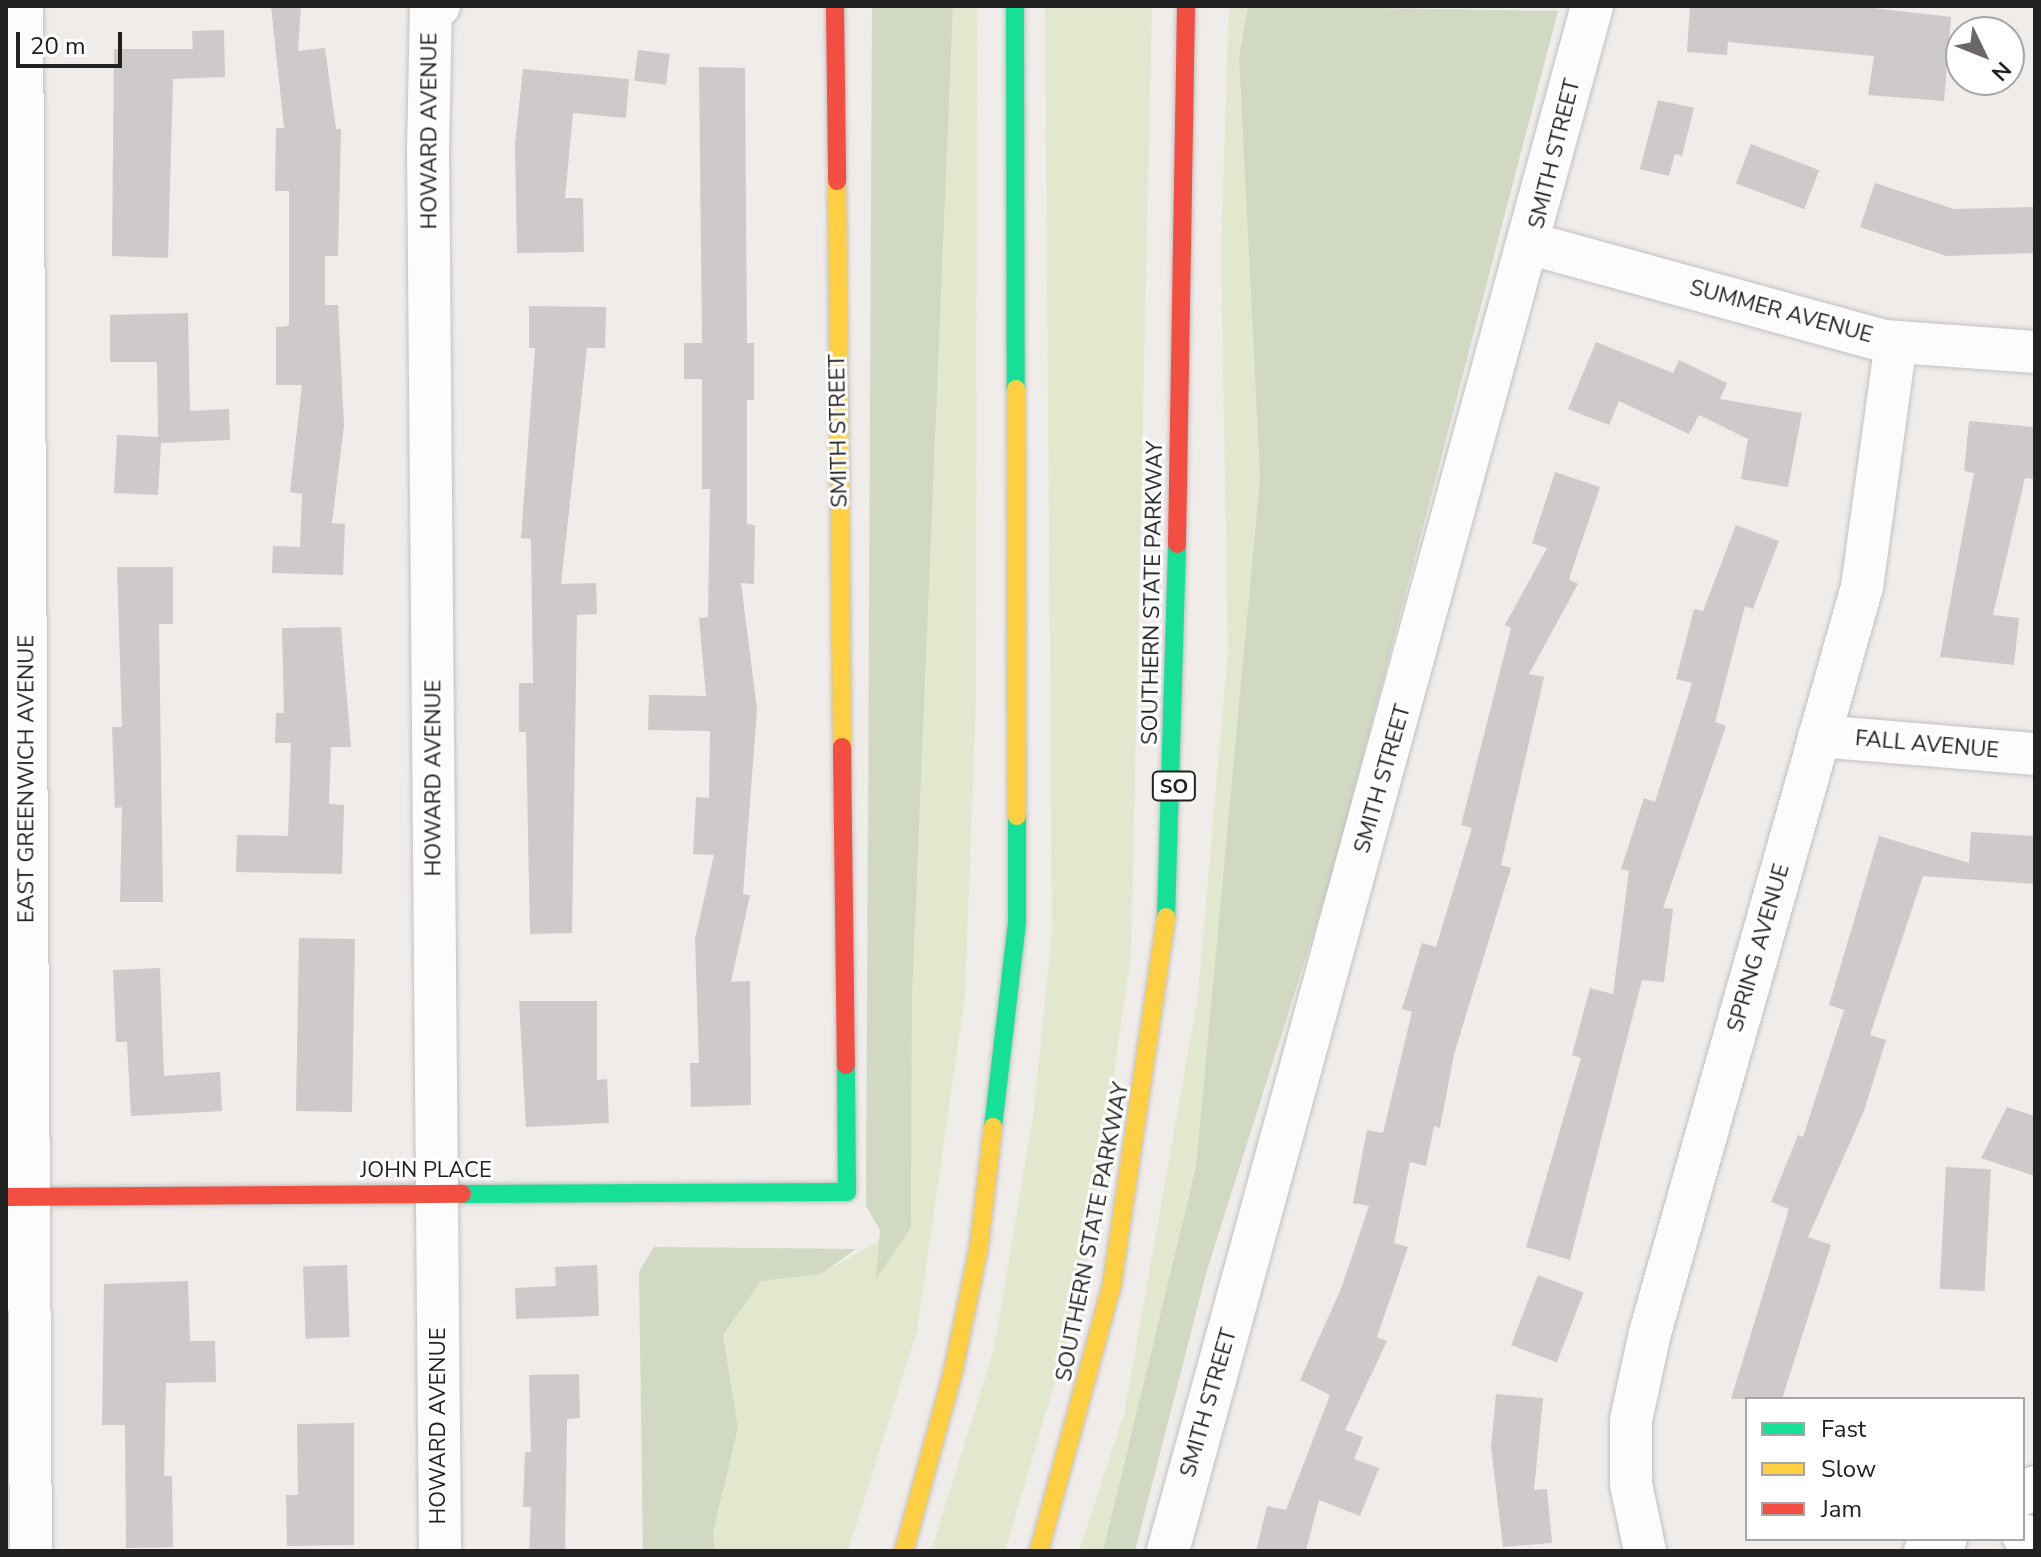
<!DOCTYPE html>
<html>
<head>
<meta charset="utf-8">
<style>
  body { margin:0 }
  #map { position:relative; width:2041px; height:1557px; overflow:hidden; background:#efecea; font-family:"Nunito Sans",sans-serif }
  div>[style] { position:absolute }
  .grass>* { inset:0; background:#e2e8cd }
  .forest>* { inset:0; background:#d1d9c2 }
  .building>* { inset:0; background:#cdcac9; transform-origin:0 0 }
  .roads { filter:drop-shadow(0 0 2px #c2c1c0) drop-shadow(0 0 2px #c2c1c0) }
  .street>* { height:42px; margin:-21px; padding:0 21px; transform-origin:21px; border-radius:21px; background:#fdfcfc }
  .fast>* { height:18px; margin:-9px; padding:0 9px; transform-origin:9px; border-radius:9px; background:#16e098 }
  .slow>* { height:18px; margin:-9px; padding:0 9px; transform-origin:9px; border-radius:9px; background:#ffcf43 }
  .jam>* { height:18px; margin:-9px; padding:0 9px; transform-origin:9px; border-radius:9px; background:#f24e42 }
  span { translate:-50% -50%; white-space:nowrap; text-align:center; line-height:1.15; -webkit-text-stroke:6px #fff; paint-order:stroke }
  .shield-label span { padding:2px 6px; background:#fff; border:2px solid; border-radius:6px; -webkit-text-stroke-width:0 }
  .shield-label { font-size:20px; color:#212121; font-weight:700 }
  .street-label { font-size:22px; color:#212121 }
  .frame { position:absolute; inset:0; border:8px solid #212121; pointer-events:none }
  .legend { position:absolute; left:1745px; top:1397px; width:280px; height:144px; box-sizing:border-box; background:#fff; border:2px solid #a6a6a6; margin:0; padding:10px 14px; list-style:none; font-size:24px; color:#212121 }
  .legend li { display:flex; align-items:center; gap:16px; height:40px }
  .legend b { width:40px; border:2px solid #a6a6a6 }
  .north { position:absolute; left:1945px; top:16px; width:80px; height:80px; box-sizing:border-box; background:#fff; border:2px solid #a6a6a6; border-radius:50%; rotate:133deg; font-size:22px; font-weight:700; line-height:32px; text-align:center; color:#212121 }
  .north::after { content:''; display:block; margin:auto; width:28px; height:36px; background:#696867; clip-path:polygon(50% 0,100% 100%,50% 72%,0 100%) }
  .scale { position:absolute; left:16px; top:32px; width:106px; height:36px; box-sizing:border-box; border:4px solid #212121; border-top:0; padding-left:10px; font-size:24px; line-height:28px; white-space:nowrap; color:#212121; -webkit-text-stroke:6px #fff; paint-order:stroke }
</style>
</head>
<body>
<div id="map">
  <div class="grass">
    <div style="clip-path:polygon(953px 6px,977px 6px,976px 697px,965px 996px,917px 1331px,848px 1551px,715px 1551px,713px 1533px,738px 1427px,723px 1335px,761px 1281px,821px 1274px,880px 1240px,877px 1277px,911px 1228px,912px 999px)"></div>
    <div style="clip-path:polygon(1045px 6px,1152px 6px,1131px 956px,1083px 1286px,1005px 1551px,931px 1551px,994px 1349px,1033px 1116px,1052px 933px)"></div>
    <div style="clip-path:polygon(1229px 6px,1248px 6px,1239px 57px,1260px 478px,1196px 1167px,1103px 1551px,1079px 1551px,1124px 1415px,1198px 996px,1228px 650px,1221px 249px)"></div>
  </div>
  <div class="forest">
    <div style="clip-path:polygon(872px 6px,953px 6px,912px 999px,911px 1228px,876px 1279px,880px 1230px,866px 1206px)"></div>
    <div style="clip-path:polygon(1248px 6px,1558px 11px,1332px 875px,1207px 1270px,1135px 1551px,1103px 1551px,1196px 1167px,1260px 478px,1239px 57px)"></div>
    <div style="clip-path:polygon(654px 1247px,856px 1249px,821px 1274px,761px 1281px,723px 1335px,738px 1427px,713px 1533px,715px 1551px,643px 1551px,639px 1272px)"></div>
  </div>
  <div class="building">
    <div style="clip-path:polygon(271px 6px,301px 6px,298px 51px,325px 48px,336px 129px,341px 129px,338px 256px,325px 256px,325px 305px,338px 305px,344px 425px,332px 523px,345px 524px,343px 575px,272px 573px,273px 546px,300px 547px,302px 494px,290px 492px,302px 385px,276px 385px,276px 327px,289px 326px,289px 191px,275px 191px,276px 128px,284px 128px)"></div>
    <div style="clip-path:polygon(1690px 6px,1856px 6px,1951px 17px,1944px 101px,1868px 95px,1874px 56px,1728px 42px,1727px 55px,1687px 52px)"></div>
    <div style="clip-path:polygon(224px 30px,225px 77px,173px 79px,168px 258px,112px 256px,114px 49px,193px 49px,192px 31px)"></div>
    <div style="left:638px;top:50px;width:32px;height:31px;rotate:7deg"></div>
    <div style="clip-path:polygon(699px 67px,745px 68px,747px 343px,754px 343px,754px 400px,747px 400px,747px 524px,755px 525px,754px 584px,741px 583px,757px 709px,743px 894px,750px 895px,731px 982px,750px 981px,751px 1105px,691px 1107px,690px 1063px,699px 1063px,695px 939px,714px 855px,693px 854px,696px 797px,709px 798px,710px 731px,648px 730px,649px 695px,706px 696px,699px 618px,708px 617px,710px 489px,702px 489px,702px 379px,684px 379px,684px 343px,702px 343px)"></div>
    <div style="clip-path:polygon(523px 69px,629px 79px,626px 118px,573px 113px,565px 198px,583px 198px,584px 252px,517px 253px,515px 144px)"></div>
    <div style="clip-path:polygon(1658px 100px,1694px 108px,1682px 156px,1675px 154px,1669px 176px,1640px 169px)"></div>
    <div style="left:1751px;top:144px;width:73px;height:42px;rotate:21deg"></div>
    <div style="clip-path:polygon(1875px 183px,1954px 209px,2035px 207px,2035px 253px,1946px 256px,1860px 227px)"></div>
    <div style="clip-path:polygon(529px 306px,606px 307px,605px 348px,587px 348px,561px 584px,596px 583px,597px 614px,577px 615px,572px 933px,530px 934px,526px 732px,519px 732px,519px 683px,533px 683px,531px 539px,521px 538px,535px 348px,529px 348px)"></div>
    <div style="clip-path:polygon(188px 313px,190px 411px,229px 409px,230px 440px,161px 443px,158px 495px,114px 493px,117px 435px,158px 437px,157px 362px,110px 362px,110px 315px)"></div>
    <div style="clip-path:polygon(1596px 342px,1673px 373px,1679px 360px,1727px 383px,1720px 399px,1802px 413px,1788px 487px,1741px 479px,1748px 439px,1699px 415px,1689px 434px,1619px 401px,1609px 425px,1568px 409px)"></div>
    <div style="clip-path:polygon(1969px 421px,2035px 427px,2035px 479px,2025px 478px,1993px 615px,2019px 618px,2014px 665px,1940px 657px,1974px 473px,1964px 471px)"></div>
    <div style="clip-path:polygon(1555px 472px,1600px 487px,1569px 579px,1578px 584px,1529px 674px,1544px 677px,1501px 865px,1511px 868px,1454px 1054px,1440px 1128px,1434px 1126px,1426px 1166px,1410px 1162px,1394px 1243px,1408px 1247px,1377px 1337px,1387px 1341px,1345px 1430px,1363px 1437px,1354px 1459px,1379px 1468px,1360px 1516px,1319px 1500px,1306px 1551px,1256px 1551px,1267px 1506px,1286px 1510px,1330px 1395px,1300px 1380px,1341px 1289px,1369px 1206px,1353px 1203px,1367px 1130px,1383px 1133px,1412px 1012px,1402px 1009px,1422px 943px,1436px 947px,1472px 828px,1461px 825px,1511px 628px,1505px 625px,1547px 548px,1532px 543px)"></div>
    <div style="clip-path:polygon(1736px 525px,1779px 541px,1753px 609px,1745px 606px,1715px 722px,1726px 726px,1663px 908px,1673px 909px,1664px 982px,1642px 980px,1570px 1260px,1526px 1247px,1581px 1058px,1572px 1055px,1590px 988px,1613px 994px,1629px 871px,1621px 869px,1644px 798px,1655px 802px,1692px 683px,1676px 679px,1694px 609px,1703px 611px)"></div>
    <div style="clip-path:polygon(117px 567px,173px 567px,173px 624px,159px 624px,163px 902px,120px 902px,122px 807px,115px 808px,112px 727px,122px 727px)"></div>
    <div style="clip-path:polygon(341px 627px,351px 747px,331px 747px,329px 804px,344px 805px,342px 874px,236px 872px,237px 835px,288px 836px,291px 743px,275px 743px,276px 713px,284px 713px,282px 628px)"></div>
    <div style="clip-path:polygon(1971px 832px,2035px 836px,2035px 884px,1923px 876px,1870px 1035px,1886px 1040px,1864px 1111px,1808px 1237px,1831px 1245px,1782px 1399px,1731px 1399px,1789px 1209px,1771px 1202px,1798px 1135px,1803px 1137px,1844px 1010px,1829px 1005px,1879px 836px,1969px 863px)"></div>
    <div style="left:299px;top:938px;width:56px;height:173px;rotate:1deg"></div>
    <div style="clip-path:polygon(160px 968px,164px 1076px,220px 1072px,222px 1111px,131px 1116px,127px 1042px,116px 1042px,113px 970px)"></div>
    <div style="clip-path:polygon(519px 1001px,597px 1001px,597px 1080px,607px 1079px,609px 1123px,526px 1127px)"></div>
    <div style="clip-path:polygon(2007px 1107px,2035px 1116px,2035px 1176px,1981px 1158px)"></div>
    <div style="left:1946px;top:1167px;width:45px;height:122px;rotate:3deg"></div>
    <div style="left:347px;top:1265px;width:72px;height:44px;rotate:88deg"></div>
    <div style="clip-path:polygon(597px 1265px,599px 1316px,516px 1319px,515px 1288px,556px 1286px,555px 1267px)"></div>
    <div style="left:1538px;top:1275px;width:49px;height:75px;rotate:21deg"></div>
    <div style="clip-path:polygon(188px 1281px,190px 1341px,215px 1341px,216px 1382px,166px 1383px,164px 1476px,172px 1476px,173px 1547px,126px 1548px,125px 1425px,102px 1425px,104px 1284px)"></div>
    <div style="clip-path:polygon(579px 1374px,580px 1418px,567px 1419px,565px 1551px,529px 1551px,531px 1507px,523px 1507px,525px 1452px,531px 1452px,529px 1375px)"></div>
    <div style="clip-path:polygon(1496px 1394px,1543px 1398px,1534px 1490px,1547px 1489px,1552px 1543px,1503px 1547px,1491px 1447px)"></div>
    <div style="clip-path:polygon(354px 1423px,354px 1545px,287px 1546px,286px 1495px,298px 1495px,297px 1424px)"></div>
  </div>
  <div class="roads">
    <div class="street">
      <div style="left:22px;top:6px;width:1545px;rotate:89.67deg"></div>
      <div style="left:439px;top:6px;width:8px;rotate:180deg"></div>
      <div style="left:431px;top:6px;width:141px;rotate:91.2deg"></div>
      <div style="left:428px;top:147px;width:1404px;rotate:89.51deg"></div>
      <div style="left:1532px;top:244px;width:366px;rotate:15.4deg"></div>
      <div style="left:1885px;top:341px;width:150px;rotate:4.2deg"></div>
      <div style="left:1819px;top:736px;width:217px;rotate:4.8deg"></div>
      <div style="left:2023px;top:1494px;width:14px;rotate:-30deg"></div>
      <div style="left:2023px;top:1535px;width:19px;rotate:58deg"></div>
      <div style="left:1168px;top:1551px;width:1602px;rotate:-74.65deg"></div>
      <div style="left:1645px;top:1551px;width:68px;rotate:-101.8deg"></div>
      <div style="left:1631px;top:1484px;width:64px;rotate:-90deg"></div>
      <div style="left:1631px;top:1420px;width:89px;rotate:-77.7deg"></div>
      <div style="left:1650px;top:1333px;width:776px;rotate:-74.14deg"></div>
      <div style="left:1862px;top:587px;width:247px;rotate:-82.1deg"></div>
      <div style="left:1925px;top:1551px;width:24px;rotate:-30deg"></div>
    </div>
    <div class="fast">
      <div style="left:1015px;top:6px;width:383px;rotate:89.9deg"></div>
      <div style="left:1166px;top:917px;width:373px;rotate:-88.3deg"></div>
      <div style="left:993px;top:1127px;width:205px;rotate:-83.3deg"></div>
      <div style="left:1017px;top:923px;width:107px;rotate:-90deg"></div>
      <div style="left:462px;top:1194px;width:385px;rotate:-0.3deg"></div>
      <div style="left:847px;top:1192px;width:127px;rotate:-90.5deg"></div>
    </div>
    <div class="slow">
      <div style="left:837px;top:181px;width:566px;rotate:89.49deg"></div>
      <div style="left:1016px;top:389px;width:427px;rotate:89.9deg"></div>
      <div style="left:904px;top:1551px;width:186px;rotate:-74.7deg"></div>
      <div style="left:953px;top:1372px;width:129px;rotate:-78.3deg"></div>
      <div style="left:979px;top:1246px;width:120px;rotate:-83.3deg"></div>
      <div style="left:1039px;top:1551px;width:277px;rotate:-74.7deg"></div>
      <div style="left:1112px;top:1284px;width:371px;rotate:-81.6deg"></div>
    </div>
    <div class="jam">
      <div style="left:835px;top:6px;width:175px;rotate:89.3deg"></div>
      <div style="left:1177px;top:544px;width:538px;rotate:-89.04deg"></div>
      <div style="left:842px;top:747px;width:318px;rotate:89.3deg"></div>
      <div style="left:6px;top:1197px;width:456px;rotate:-0.4deg"></div>
    </div>
  </div>
  <div class="shield-label">
    <span style="left:1174px;top:786px">SO</span>
  </div>
  <div class="street-label">
    <span style="left:430px;top:131px;rotate:-90deg">HOWARD AVENUE</span>
    <span style="left:1555px;top:154px;rotate:-76deg">SMITH STREET</span>
    <span style="left:1781px;top:312px;rotate:15deg">SUMMER AVENUE</span>
    <span style="left:839px;top:431px;rotate:-91deg">SMITH STREET</span>
    <span style="left:1153px;top:593px;rotate:-89deg">SOUTHERN STATE PARKWAY</span>
    <span style="left:1927px;top:745px;rotate:5deg">FALL AVENUE</span>
    <span style="left:434px;top:778px;rotate:-90deg">HOWARD AVENUE</span>
    <span style="left:27px;top:779px;rotate:-90deg">EAST GREENWICH AVENUE</span>
    <span style="left:1383px;top:779px;rotate:-74deg">SMITH STREET</span>
    <span style="left:1759px;top:948px;rotate:-74deg">SPRING AVENUE</span>
    <span style="left:426px;top:1171px">JOHN PLACE</span>
    <span style="left:1093px;top:1232px;rotate:-79deg">SOUTHERN STATE PARKWAY</span>
    <span style="left:1209px;top:1403px;rotate:-74deg">SMITH STREET</span>
    <span style="left:439px;top:1426px;rotate:-90deg">HOWARD AVENUE</span>
  </div>
  <div class="frame"></div>
  <ul class="legend">
  <li><b style="height:10px;background:#16e098"></b>Fast</li>
  <li><b style="height:10px;background:#ffcf43"></b>Slow</li>
  <li><b style="height:10px;background:#f24e42"></b>Jam</li>
  </ul>
  <div class="north">N</div>
  <div class="scale">20 m</div>
</div>
</body>
</html>
